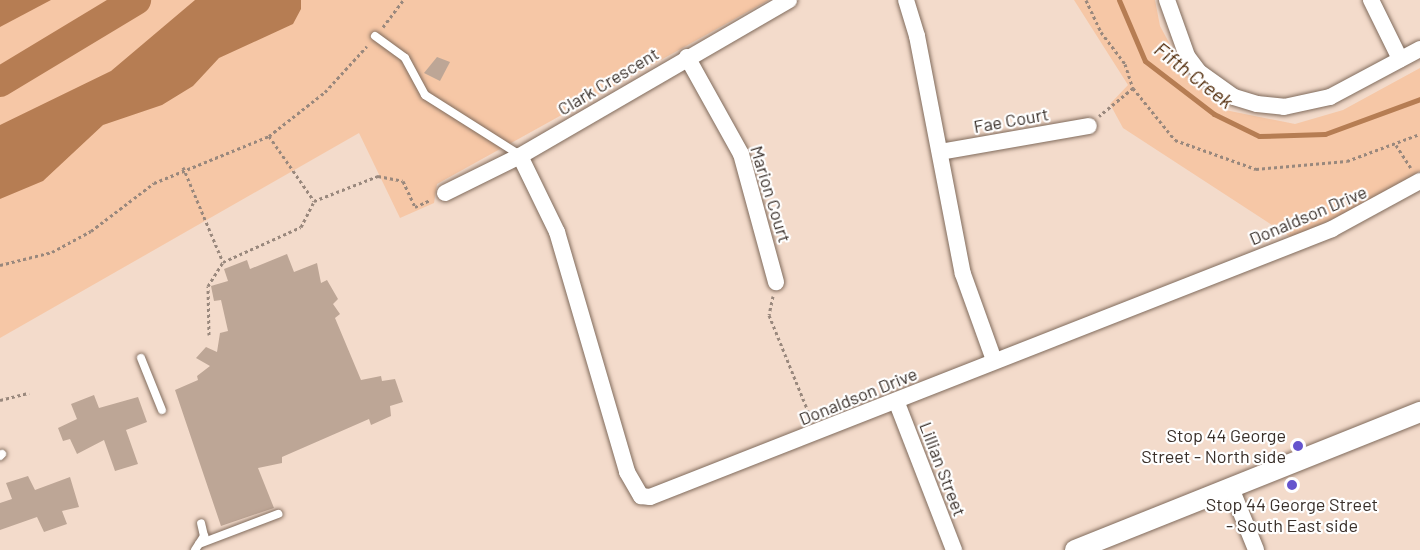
<!DOCTYPE html>
<html>
<head>
<meta charset="utf-8">
<style>
  body { margin:0 }
  #map { position:relative; width:1420px; height:550px; overflow:hidden; background:#f3dbcb; font-family:Barlow,sans-serif }
  div>[style] { position:absolute }
  .green>* { inset:0; background:#f6c7a6 }
  .water>* { inset:0; background:#b67d53 }
  .stream>* { height:5px; margin:-2.5px; padding:0 2.5px; transform-origin:2.5px; border-radius:2.5px; background:#b67d53 }
  .river>* { height:30px; margin:-15px; padding:0 15px; transform-origin:15px; border-radius:15px; background:#b67d53 }
  .building>* { inset:0; background:#bda696 }
  .path>* { height:3px; margin-top:-1.5px; transform-origin:0; background:repeating-linear-gradient(90deg,#99887d 0 3px,transparent 0 6px) }
  .roads { filter:drop-shadow(0 0 2px #806b5c) drop-shadow(0 0 2px #806b5c) }
  .service>* { height:8px; margin:-4px; padding:0 4px; transform-origin:4px; border-radius:4px; background:#fff }
  .minor>* { height:16px; margin:-8px; padding:0 8px; transform-origin:8px; border-radius:8px; background:#fff }
  .tertiary>* { height:20px; margin:-10px; padding:0 10px; transform-origin:10px; border-radius:10px; background:#fff }
  .dots>* { width:16px; height:16px; translate:-50% -50%; box-sizing:border-box; border:3px solid #fff; border-radius:50% }
  span { translate:-50% -50%; white-space:nowrap; text-align:center; line-height:1.15; -webkit-text-stroke:4.5px #fff; paint-order:stroke }
  .street-label { font-size:18px; color:#392f29 }
  .poi-label { font-size:18px; color:#392f29 }
  .right { translate:-100% -50%; text-align:right }
  .water-label { font-size:20px; color:#4e2705; font-style:italic }
</style>
</head>
<body>
<div id="map">
  <div class="green">
    <div style="clip-path:polygon(0 0,769px 0,437px 184px,434px 203px,400px 218px,359px 133px,0 338px)"></div>
    <div style="clip-path:polygon(1074px 0,1155px 0,1160px 26px,1187px 76px,1225px 110px,1295px 124px,1343px 110px,1420px 68px,1420px 171px,1373px 200px,1292px 238px,1123px 128px,1110px 104px,1128px 85px)"></div>
  </div>
  <div class="water">
    <div style="clip-path:polygon(0 0,51px 0,0 27px)"></div>
    <div style="clip-path:polygon(195px 0,301px 0,301px 9px,293px 24px,219px 58px,193px 86px,162px 105px,103px 125px,43px 181px,0 199px,0 125px,111px 71px)"></div>
  </div>
  <div class="stream">
    <div style="left:1119px;top:0;width:66px;rotate:66.9deg"></div>
    <div style="left:1145px;top:61px;width:87px;rotate:37.5deg"></div>
    <div style="left:1214px;top:114px;width:50px;rotate:26.1deg"></div>
    <div style="left:1259px;top:136px;width:66px;rotate:-1.7deg"></div>
    <div style="left:1325px;top:134px;width:101px;rotate:-20.2deg"></div>
  </div>
  <div class="river">
    <div style="left:0;top:82px;width:159px;rotate:-31.1deg"></div>
  </div>
  <div class="building">
    <div style="clip-path:polygon(437px 57px,450px 62px,440px 81px,424px 73px)"></div>
    <div style="clip-path:polygon(287px 254px,294px 272px,317px 263px,321px 283px,327px 280px,338px 299px,333px 304px,340px 314px,335px 318px,361px 380px,381px 376px,382px 381px,395px 379px,403px 402px,390px 406px,391px 416px,371px 425px,369px 419px,282px 457px,282px 463px,258px 468px,274px 508px,221px 526px,175px 390px,198px 380px,197px 376px,210px 366px,196px 358px,206px 347px,217px 352px,220px 333px,228px 331px,221px 300px,214px 301px,211px 286px,228px 281px,224px 269px,247px 260px,250px 269px)"></div>
    <div style="clip-path:polygon(94px 395px,99px 408px,138px 397px,147px 422px,126px 430px,138px 464px,115px 471px,104px 440px,77px 454px,70px 439px,63px 441px,58px 428px,77px 419px,71px 404px)"></div>
    <div style="clip-path:polygon(28px 476px,35px 490px,70px 477px,79px 507px,62px 511px,67px 524px,44px 532px,37px 517px,0 530px,0 503px,12px 499px,6px 483px)"></div>
  </div>
  <div class="path">
    <div style="left:1086px;top:0;width:35px;rotate:65deg"></div>
    <div style="left:1101px;top:32px;width:40px;rotate:53deg"></div>
    <div style="left:1125px;top:64px;width:25px;rotate:72deg"></div>
    <div style="left:1133px;top:88px;width:44px;rotate:140.5deg"></div>
    <div style="left:383px;top:27px;width:34px;rotate:-53deg"></div>
    <div style="left:1133px;top:88px;width:67px;rotate:51.1deg"></div>
    <div style="left:1175px;top:140px;width:86px;rotate:19.7deg"></div>
    <div style="left:1256px;top:169px;width:91px;rotate:-5deg"></div>
    <div style="left:1347px;top:161px;width:78px;rotate:-20.3deg"></div>
    <div style="left:269px;top:136px;width:79px;rotate:55.3deg"></div>
    <div style="left:1396px;top:145px;width:27px;rotate:57deg"></div>
    <div style="left:183px;top:167px;width:103px;rotate:67.2deg"></div>
    <div style="left:0;top:265px;width:54px;rotate:-14deg"></div>
    <div style="left:52px;top:252px;width:44px;rotate:-28.3deg"></div>
    <div style="left:91px;top:231px;width:79px;rotate:-37.3deg"></div>
    <div style="left:154px;top:183px;width:124px;rotate:-22.2deg"></div>
    <div style="left:269px;top:136px;width:71px;rotate:-38.2deg"></div>
    <div style="left:325px;top:92px;width:62px;rotate:-47.6deg"></div>
    <div style="left:773px;top:296px;width:19px;rotate:102deg"></div>
    <div style="left:769px;top:315px;width:109px;rotate:67.9deg"></div>
    <div style="left:209px;top:335px;width:49px;rotate:-91.2deg"></div>
    <div style="left:208px;top:286px;width:28px;rotate:-58deg"></div>
    <div style="left:223px;top:262px;width:85px;rotate:-24.2deg"></div>
    <div style="left:301px;top:227px;width:29px;rotate:-63deg"></div>
    <div style="left:314px;top:201px;width:69px;rotate:-21.3deg"></div>
    <div style="left:378px;top:176px;width:25px;rotate:11deg"></div>
    <div style="left:403px;top:181px;width:29px;rotate:65deg"></div>
    <div style="left:415px;top:207px;width:17px;rotate:-25deg"></div>
    <div style="left:0;top:400px;width:30px;rotate:-14deg"></div>
  </div>
  <div class="roads">
    <div class="service">
      <div style="left:375px;top:36px;width:37px;rotate:36deg"></div>
      <div style="left:405px;top:58px;width:42px;rotate:61.6deg"></div>
      <div style="left:425px;top:95px;width:112px;rotate:32.3deg"></div>
      <div style="left:141px;top:358px;width:56px;rotate:68deg"></div>
      <div style="left:0;top:456px;width:3px;rotate:-45deg"></div>
      <div style="left:199px;top:544px;width:85px;rotate:-20.8deg"></div>
      <div style="left:195px;top:550px;width:17px;rotate:-57deg"></div>
      <div style="left:204px;top:536px;width:13px;rotate:-103deg"></div>
    </div>
    <div class="minor">
      <div style="left:906px;top:0;width:38px;rotate:73deg"></div>
      <div style="left:917px;top:36px;width:242px;rotate:79.1deg"></div>
      <div style="left:963px;top:274px;width:91px;rotate:70.2deg"></div>
      <div style="left:1167px;top:0;width:59px;rotate:70.3deg"></div>
      <div style="left:1187px;top:56px;width:20px;rotate:53deg"></div>
      <div style="left:1199px;top:72px;width:43px;rotate:35.5deg"></div>
      <div style="left:1234px;top:97px;width:24px;rotate:17deg"></div>
      <div style="left:1257px;top:104px;width:27px;rotate:6deg"></div>
      <div style="left:1284px;top:107px;width:47px;rotate:-12.3deg"></div>
      <div style="left:1330px;top:97px;width:102px;rotate:-28.1deg"></div>
      <div style="left:1371px;top:0;width:66px;rotate:63.8deg"></div>
      <div style="left:687px;top:57px;width:111px;rotate:60.9deg"></div>
      <div style="left:741px;top:154px;width:133px;rotate:74.7deg"></div>
      <div style="left:940px;top:152px;width:151px;rotate:-9.9deg"></div>
      <div style="left:520px;top:156px;width:85px;rotate:64deg"></div>
      <div style="left:557px;top:232px;width:250px;rotate:73.7deg"></div>
      <div style="left:627px;top:472px;width:28px;rotate:60deg"></div>
      <div style="left:641px;top:496px;width:9px;rotate:6deg"></div>
      <div style="left:650px;top:497px;width:733px;rotate:-21.45deg"></div>
      <div style="left:1332px;top:229px;width:100px;rotate:-28.6deg"></div>
      <div style="left:445px;top:193px;width:84px;rotate:-26.3deg"></div>
      <div style="left:520px;top:156px;width:311px;rotate:-30.1deg"></div>
      <div style="left:897px;top:403px;width:158px;rotate:68.8deg"></div>
      <div style="left:1231px;top:488px;width:67px;rotate:68deg"></div>
    </div>
    <div class="tertiary">
      <div style="left:1075px;top:550px;width:372px;rotate:-21.8deg"></div>
    </div>
  </div>
  <div class="dots">
    <div style="left:1298px;top:446px;background:#6554cd"></div>
    <div style="left:1292px;top:485px;background:#6554cd"></div>
  </div>
  <div class="street-label">
    <span style="left:608px;top:81px;rotate:-31deg">Clark Crescent</span>
    <span style="left:1011px;top:120px;rotate:-10deg">Fae Court</span>
    <span style="left:771px;top:194px;rotate:73deg">Marion Court</span>
    <span style="left:1308px;top:215px;rotate:-23deg">Donaldson Drive</span>
    <span style="left:858px;top:396px;rotate:-22deg">Donaldson Drive</span>
    <span style="left:943px;top:469px;rotate:69deg">Lillian Street</span>
  </div>
  <div class="poi-label">
    <span class="right" style="left:1286px;top:446px">Stop 44 George<br>Street - North side</span>
    <span style="left:1292px;top:515px">Stop 44 George Street<br>- South East side</span>
  </div>
  <div class="water-label">
    <span style="left:1194px;top:75px;rotate:38deg">Fifth Creek</span>
  </div>
</div>
</body>
</html>
